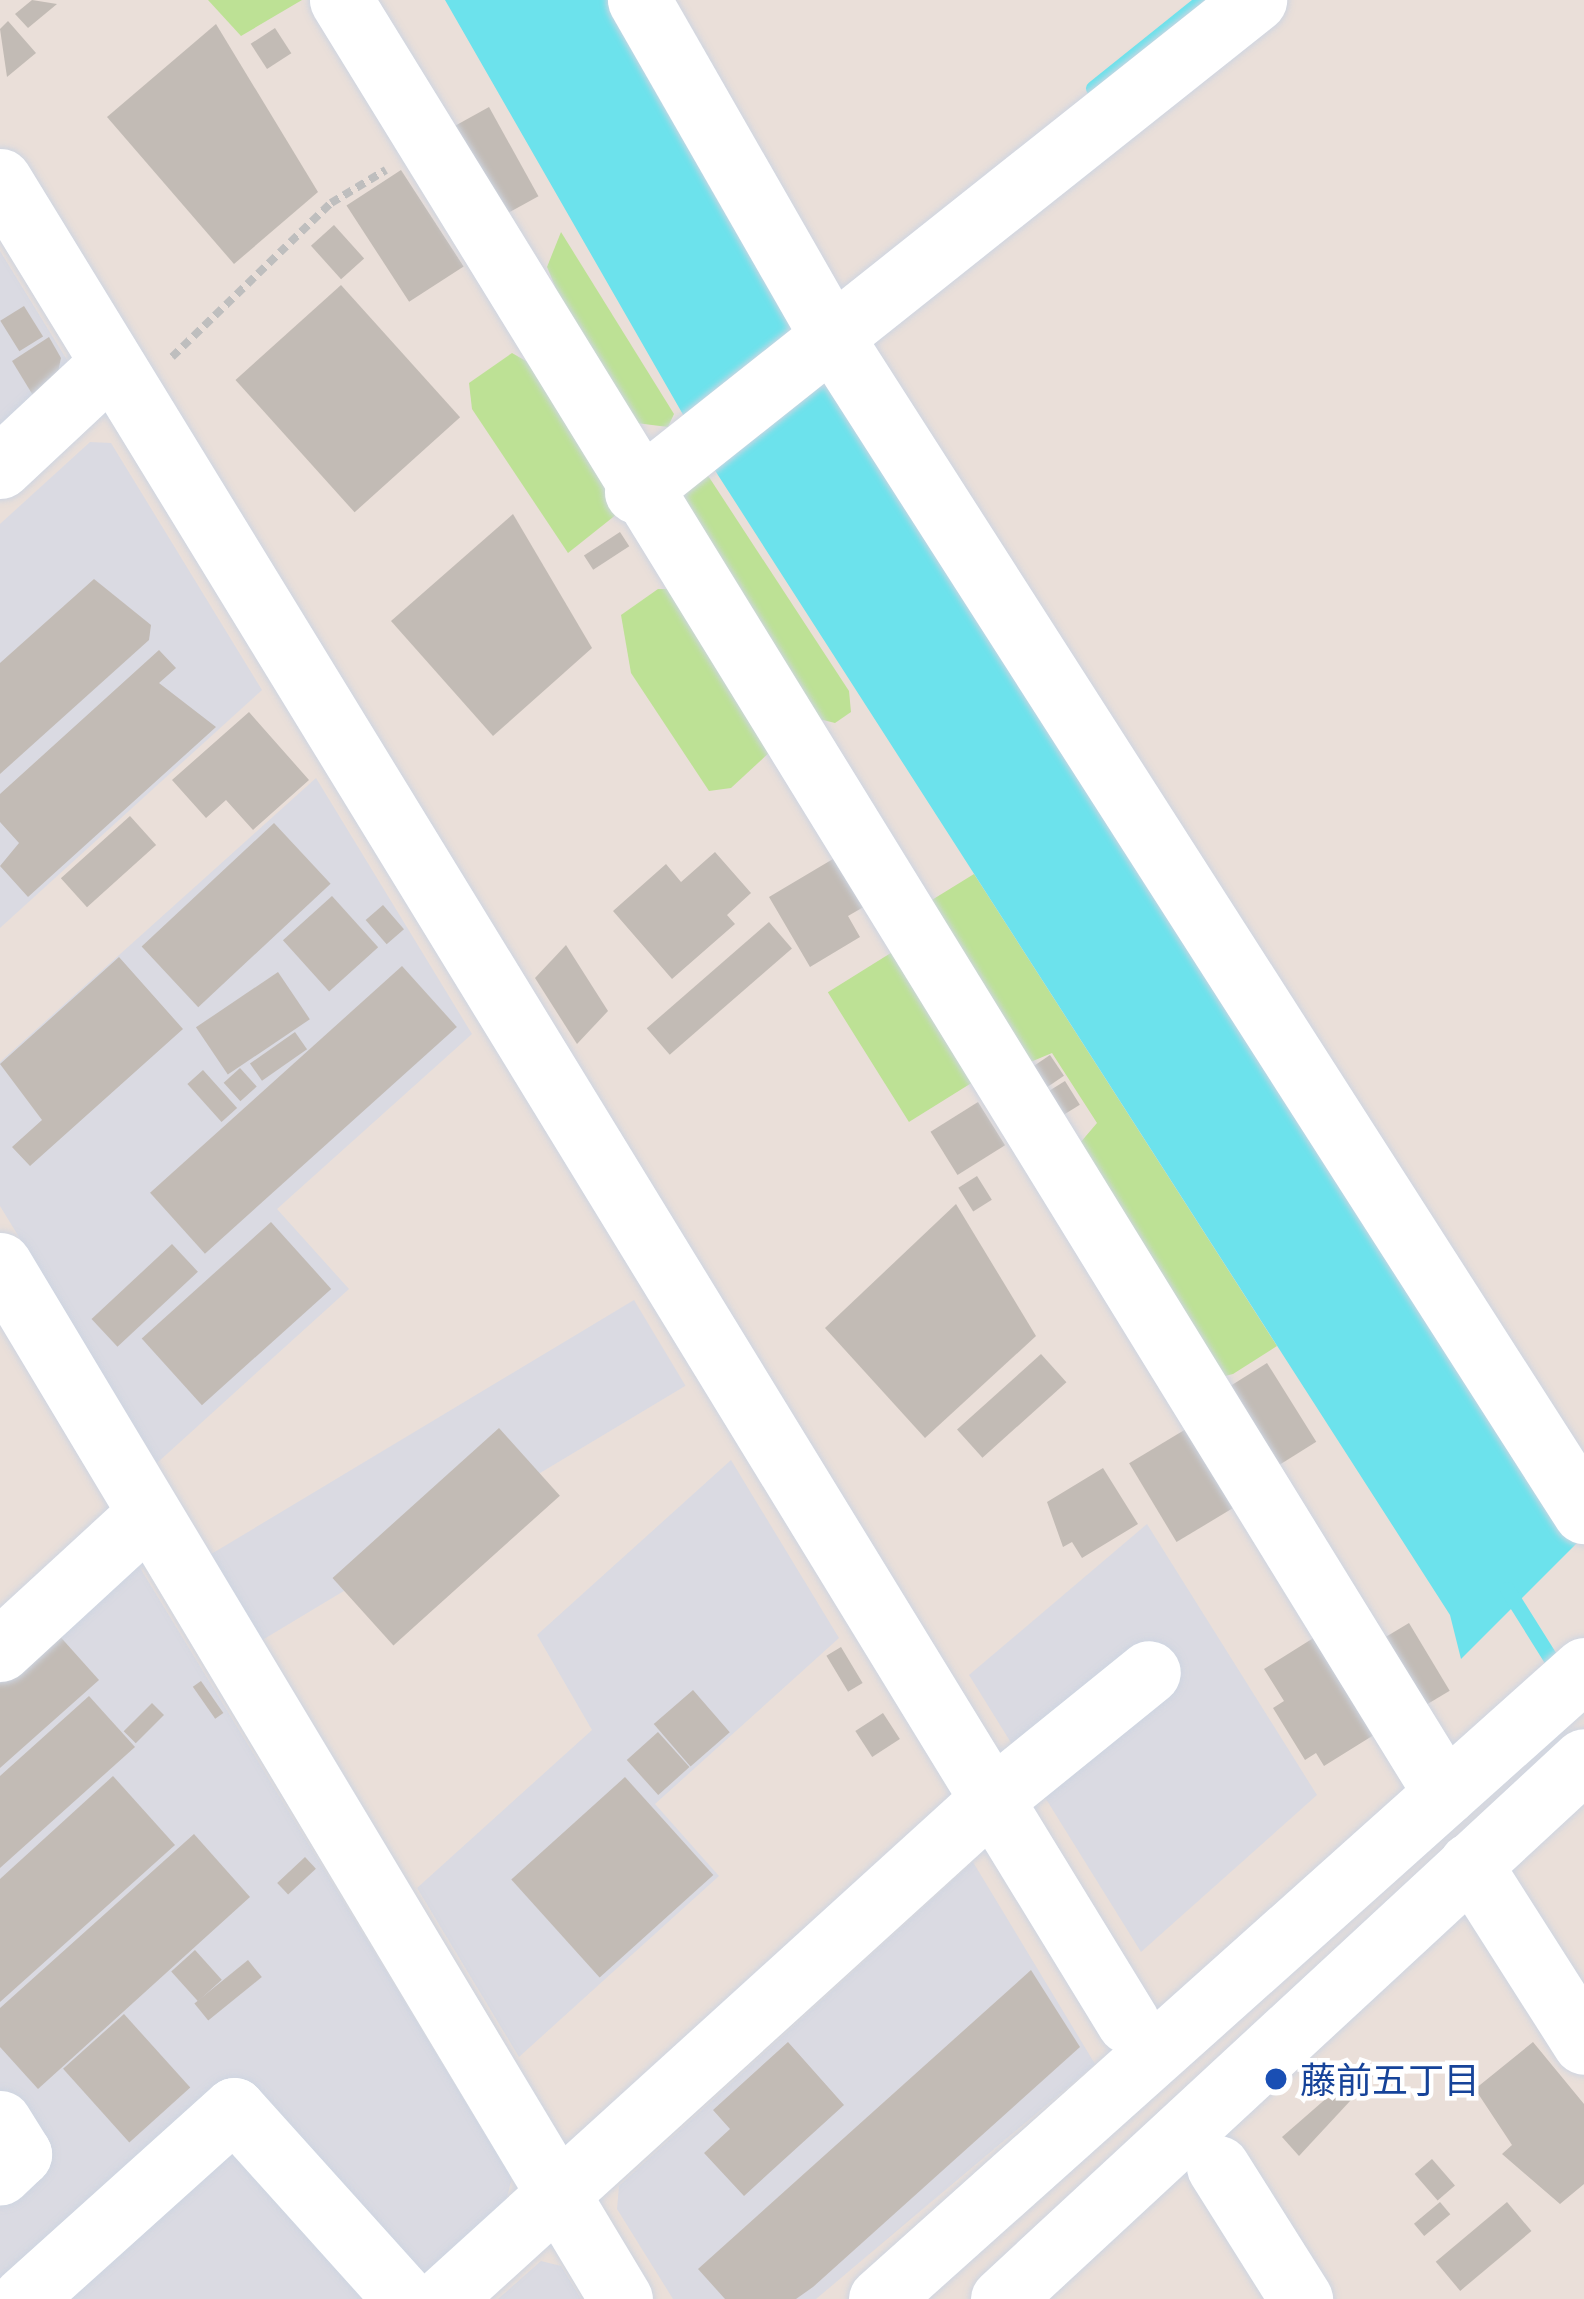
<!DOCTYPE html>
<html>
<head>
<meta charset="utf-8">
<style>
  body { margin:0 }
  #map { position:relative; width:1584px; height:2299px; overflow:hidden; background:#eadfd9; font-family:Commissioner,"Noto Sans JP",sans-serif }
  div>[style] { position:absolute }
  .industrial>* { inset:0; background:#dadae2; transform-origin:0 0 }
  .green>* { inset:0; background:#bde195; transform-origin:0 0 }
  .water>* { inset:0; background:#6ce2ec }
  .stream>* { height:15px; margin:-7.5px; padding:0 7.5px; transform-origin:7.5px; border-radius:7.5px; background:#6ce2ec }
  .building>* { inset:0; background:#c2bbb5; transform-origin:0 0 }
  .path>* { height:8px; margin-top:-4px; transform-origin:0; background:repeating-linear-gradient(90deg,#bebebe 0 9px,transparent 0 15px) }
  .roads { filter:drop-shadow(0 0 3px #ced5e1) drop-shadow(0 0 3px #ced5e1) }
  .minor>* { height:63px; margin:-31.5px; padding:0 31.5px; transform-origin:31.5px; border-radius:31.5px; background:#fff }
  .dots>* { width:33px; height:33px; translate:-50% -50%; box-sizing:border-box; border:6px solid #fff; border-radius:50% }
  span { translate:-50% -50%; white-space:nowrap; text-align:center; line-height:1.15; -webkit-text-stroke:9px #fff; paint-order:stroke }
  .transit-label { font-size:36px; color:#164399 }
  .left { translate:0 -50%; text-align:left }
</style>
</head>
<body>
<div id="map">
  <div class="industrial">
    <div style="clip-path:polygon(0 251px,67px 360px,66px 379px,0 438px)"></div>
    <div style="clip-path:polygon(90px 442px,111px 443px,262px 690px,0 928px,0 524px)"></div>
    <div style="clip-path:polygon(316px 778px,472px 1034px,277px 1209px,349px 1289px,157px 1463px,0 1206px,0 1062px)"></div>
    <div style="left:634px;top:1300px;width:100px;height:501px;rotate:59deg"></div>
    <div style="clip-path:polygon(731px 1460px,839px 1638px,655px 1804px,719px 1876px,519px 2057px,417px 1888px,592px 1730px,537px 1635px)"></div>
    <div style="clip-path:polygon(109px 1517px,512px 2178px,504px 2208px,402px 2299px,0 2299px,0 1617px)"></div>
    <div style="clip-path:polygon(1147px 1524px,1317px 1795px,1141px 1952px,969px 1675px)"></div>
    <div style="clip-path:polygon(973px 1862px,1095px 2064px,816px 2299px,673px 2299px,617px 2209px,619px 2186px)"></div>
    <div style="clip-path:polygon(541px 2261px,561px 2266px,581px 2299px,498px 2299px)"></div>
  </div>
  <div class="green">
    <div style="clip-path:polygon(208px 0,302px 0,241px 36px)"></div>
    <div style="clip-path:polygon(561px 232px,674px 414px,668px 427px,636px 423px,559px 296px,547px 267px)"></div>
    <div style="clip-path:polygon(512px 353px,545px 372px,622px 510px,568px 553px,472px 409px,469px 383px)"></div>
    <div style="clip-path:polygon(705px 471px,849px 691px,851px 712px,835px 723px,807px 716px,679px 492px)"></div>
    <div style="clip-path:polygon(658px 589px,672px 589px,771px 751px,731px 788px,709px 791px,631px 673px,621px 615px)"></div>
    <div style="clip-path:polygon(974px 874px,1277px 1346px,1233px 1374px,1221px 1377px,1074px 1150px,1097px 1123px,1052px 1053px,1021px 1066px,927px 903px)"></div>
    <div style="left:894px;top:951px;width:153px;height:78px;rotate:58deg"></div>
  </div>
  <div class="water">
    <div style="clip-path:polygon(445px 0,611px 0,824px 364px,1577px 1543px,1461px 1659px,1450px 1615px,716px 472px)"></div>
  </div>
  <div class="stream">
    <div style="left:1093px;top:88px;width:141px;rotate:-38.7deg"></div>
    <div style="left:1507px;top:1589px;width:102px;rotate:57.9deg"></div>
  </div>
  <div class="building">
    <div style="clip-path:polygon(32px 0,57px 4px,28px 28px,15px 14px)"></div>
    <div style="clip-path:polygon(8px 21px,36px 53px,7px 77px,0 29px)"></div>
    <div style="clip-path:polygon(216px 24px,318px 192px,234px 264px,107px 117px)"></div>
    <div style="left:275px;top:28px;width:30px;height:29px;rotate:57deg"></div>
    <div style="left:489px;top:107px;width:102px;height:48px;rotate:61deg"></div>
    <div style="left:401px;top:170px;width:115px;height:65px;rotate:57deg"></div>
    <div style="left:334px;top:225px;width:45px;height:31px;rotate:48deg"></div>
    <div style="left:341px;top:285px;width:178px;height:142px;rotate:48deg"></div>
    <div style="left:24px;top:306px;width:36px;height:28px;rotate:58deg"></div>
    <div style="clip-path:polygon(49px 337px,61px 358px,56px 382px,34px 397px,12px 361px)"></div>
    <div style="clip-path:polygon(513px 514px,592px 648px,493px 736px,391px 621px)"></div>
    <div style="left:620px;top:532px;width:17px;height:43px;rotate:57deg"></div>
    <div style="clip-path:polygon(94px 579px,151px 625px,149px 640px,0 774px,0 663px)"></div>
    <div style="clip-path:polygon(159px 650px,176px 668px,159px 683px,216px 727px,28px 897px,0 866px,19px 843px,0 822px,0 794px)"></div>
    <div style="clip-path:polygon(249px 712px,309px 780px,253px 830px,226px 800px,206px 818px,172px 780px)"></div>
    <div style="left:130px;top:816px;width:39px;height:93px;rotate:48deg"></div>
    <div style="left:274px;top:823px;width:83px;height:181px;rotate:47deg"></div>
    <div style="clip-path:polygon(715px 852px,751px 893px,727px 915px,735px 924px,672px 979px,613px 911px,666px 864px,681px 882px)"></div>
    <div style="clip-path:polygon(838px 856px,867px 905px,848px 916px,860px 937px,810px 967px,769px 897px)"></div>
    <div style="left:332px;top:896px;width:69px;height:66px;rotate:48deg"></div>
    <div style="left:383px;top:905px;width:32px;height:23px;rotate:49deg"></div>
    <div style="left:769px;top:922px;width:35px;height:162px;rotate:49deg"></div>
    <div style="clip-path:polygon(566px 945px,608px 1011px,577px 1044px,535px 978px)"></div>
    <div style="clip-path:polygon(119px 957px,183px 1029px,30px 1166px,12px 1147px,42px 1120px,0 1064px)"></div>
    <div style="left:402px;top:966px;width:82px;height:339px;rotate:48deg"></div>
    <div style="left:278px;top:972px;width:57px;height:99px;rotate:56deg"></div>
    <div style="left:295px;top:1032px;width:21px;height:55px;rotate:55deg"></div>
    <div style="left:1050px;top:1055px;width:25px;height:28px;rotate:56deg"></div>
    <div style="left:240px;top:1068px;width:25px;height:22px;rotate:48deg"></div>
    <div style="left:203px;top:1070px;width:51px;height:21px;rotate:48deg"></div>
    <div style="left:1065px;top:1081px;width:28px;height:28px;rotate:58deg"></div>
    <div style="left:978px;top:1102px;width:51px;height:56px;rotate:58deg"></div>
    <div style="left:977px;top:1176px;width:28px;height:22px;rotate:58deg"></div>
    <div style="clip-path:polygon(956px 1204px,1036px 1336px,925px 1438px,825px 1328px)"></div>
    <div style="left:271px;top:1222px;width:90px;height:174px;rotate:48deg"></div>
    <div style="left:172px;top:1244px;width:38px;height:110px;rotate:47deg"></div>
    <div style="left:1041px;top:1354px;width:38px;height:113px;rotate:48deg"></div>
    <div style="left:1267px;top:1363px;width:93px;height:57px;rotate:58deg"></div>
    <div style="left:1196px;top:1423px;width:92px;height:78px;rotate:59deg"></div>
    <div style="left:499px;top:1428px;width:91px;height:224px;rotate:48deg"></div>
    <div style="clip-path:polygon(1103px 1468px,1138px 1524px,1082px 1558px,1072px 1542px,1063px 1547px,1047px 1502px)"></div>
    <div style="left:1409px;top:1623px;width:79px;height:39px;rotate:59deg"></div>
    <div style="clip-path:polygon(56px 1632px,99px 1680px,0 1768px,0 1683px)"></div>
    <div style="clip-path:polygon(1323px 1632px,1377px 1733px,1324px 1766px,1316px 1753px,1305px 1760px,1273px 1708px,1284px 1701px,1264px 1669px)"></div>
    <div style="left:841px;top:1647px;width:42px;height:17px;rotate:59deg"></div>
    <div style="left:201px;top:1681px;width:39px;height:10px;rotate:55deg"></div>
    <div style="left:693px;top:1690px;width:56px;height:52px;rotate:49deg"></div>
    <div style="clip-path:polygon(89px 1696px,135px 1747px,0 1868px,0 1776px)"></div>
    <div style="left:152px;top:1703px;width:17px;height:40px;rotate:45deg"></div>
    <div style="left:883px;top:1713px;width:31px;height:33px;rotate:57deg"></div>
    <div style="left:658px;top:1732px;width:47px;height:42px;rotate:48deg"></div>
    <div style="clip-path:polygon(113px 1776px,175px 1845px,0 2002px,0 1879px)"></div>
    <div style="left:625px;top:1777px;width:132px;height:153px;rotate:48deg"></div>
    <div style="clip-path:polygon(194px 1834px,250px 1897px,38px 2089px,0 2047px,0 2008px)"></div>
    <div style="left:305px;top:1857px;width:16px;height:38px;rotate:47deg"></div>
    <div style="left:195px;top:1950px;width:40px;height:32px;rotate:48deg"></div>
    <div style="left:248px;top:1960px;width:22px;height:69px;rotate:51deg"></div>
    <div style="clip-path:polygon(1031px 1970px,1080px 2047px,813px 2287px,796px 2299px,725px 2299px,698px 2269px)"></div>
    <div style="left:124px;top:2014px;width:99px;height:82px;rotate:48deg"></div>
    <div style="clip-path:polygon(788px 2042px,844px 2105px,744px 2196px,704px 2153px,730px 2129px,713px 2110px)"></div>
    <div style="clip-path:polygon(1533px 2042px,1584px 2104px,1584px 2184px,1560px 2204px,1502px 2154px,1512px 2145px,1475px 2089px)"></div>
    <div style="clip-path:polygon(1368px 2062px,1377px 2072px,1299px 2156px,1282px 2137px)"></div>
    <div style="left:1432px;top:2159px;width:35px;height:23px;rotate:49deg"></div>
    <div style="left:1440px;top:2202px;width:16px;height:34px;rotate:50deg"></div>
    <div style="left:1507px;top:2202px;width:38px;height:93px;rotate:50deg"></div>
  </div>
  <div class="path">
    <div style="left:172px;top:357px;width:221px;rotate:-44.1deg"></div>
    <div style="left:331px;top:203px;width:64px;rotate:-31deg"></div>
  </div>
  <div class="roads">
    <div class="minor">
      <div style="left:341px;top:0;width:2106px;rotate:58.38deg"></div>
      <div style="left:639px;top:0;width:391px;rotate:60.2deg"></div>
      <div style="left:833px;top:339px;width:1393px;rotate:57.37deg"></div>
      <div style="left:0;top:180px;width:2160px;rotate:58.52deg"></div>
      <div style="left:0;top:467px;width:152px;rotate:-43.1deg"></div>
      <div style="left:636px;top:492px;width:791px;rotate:-38.48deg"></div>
      <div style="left:0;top:1264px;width:1207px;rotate:59.04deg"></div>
      <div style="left:0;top:1650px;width:202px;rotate:-42.6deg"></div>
      <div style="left:1470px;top:1864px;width:212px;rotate:57.5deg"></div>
      <div style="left:0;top:2122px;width:38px;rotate:58deg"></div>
      <div style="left:20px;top:2154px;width:28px;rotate:136deg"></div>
      <div style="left:1218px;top:2167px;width:156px;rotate:57.8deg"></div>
      <div style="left:23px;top:2299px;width:284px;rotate:-42deg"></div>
      <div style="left:234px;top:2109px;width:256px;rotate:48deg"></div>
      <div style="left:442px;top:2299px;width:742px;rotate:-42.27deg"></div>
      <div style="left:991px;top:1800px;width:203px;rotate:-39deg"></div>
      <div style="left:880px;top:2299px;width:945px;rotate:-41.82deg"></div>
      <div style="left:1002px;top:2299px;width:793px;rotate:-42.8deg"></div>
    </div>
  </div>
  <div class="dots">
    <div style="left:1276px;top:2079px;background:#1a4fb4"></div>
  </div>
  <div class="transit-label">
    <span class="left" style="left:1300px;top:2079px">藤前五丁目</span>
  </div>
</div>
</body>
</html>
